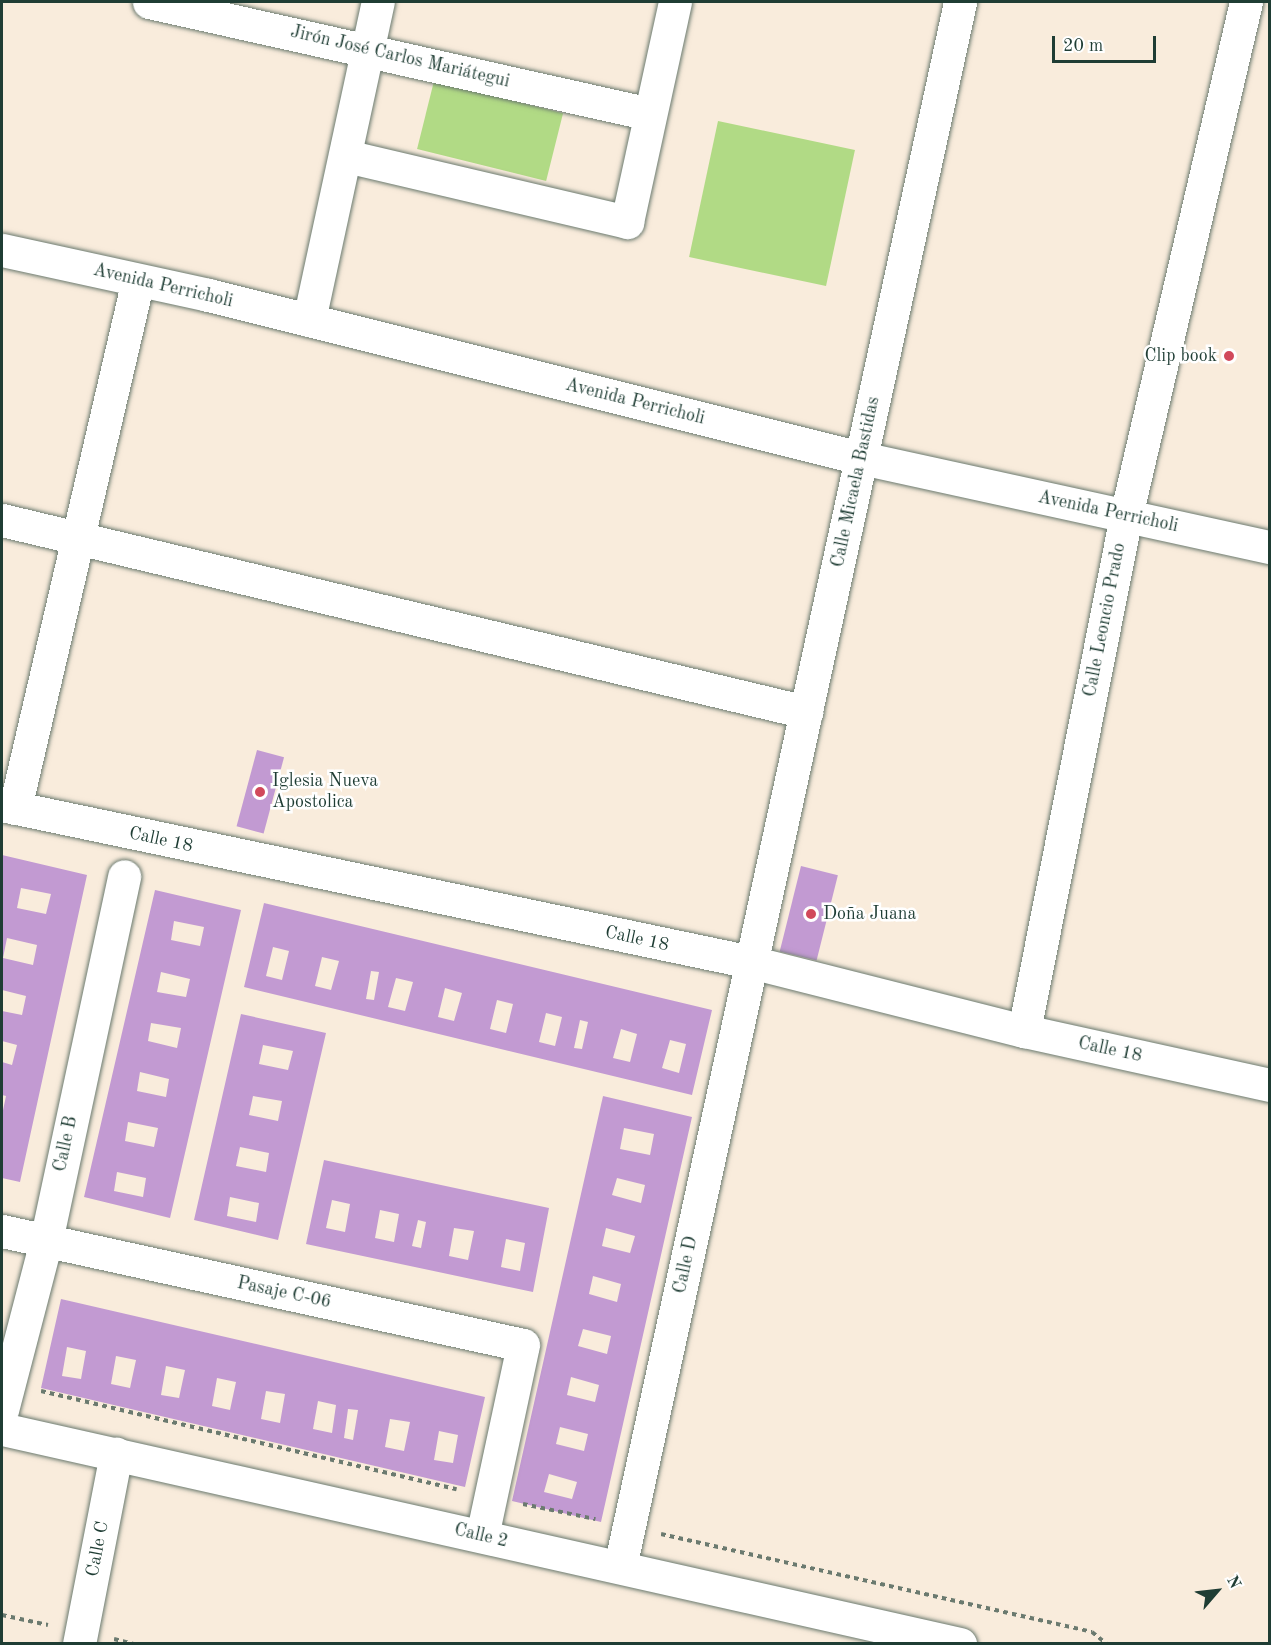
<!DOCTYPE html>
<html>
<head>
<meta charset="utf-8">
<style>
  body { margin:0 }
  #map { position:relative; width:1271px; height:1645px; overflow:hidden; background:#f9ecdc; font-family:"Old Standard TT",serif }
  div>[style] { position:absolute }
  .green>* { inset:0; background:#b1da85; transform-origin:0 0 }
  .building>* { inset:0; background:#c29ad2; transform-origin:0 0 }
  .path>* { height:4px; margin-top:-2px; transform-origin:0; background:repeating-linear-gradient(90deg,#6b7a6f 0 4.5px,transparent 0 9px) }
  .roads { filter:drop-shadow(0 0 2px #6b7a6f) drop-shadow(0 0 2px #6b7a6f) }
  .minor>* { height:33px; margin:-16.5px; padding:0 16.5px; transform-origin:16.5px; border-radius:16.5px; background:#fff }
  .dots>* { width:16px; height:16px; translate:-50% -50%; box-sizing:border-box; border:3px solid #fff; border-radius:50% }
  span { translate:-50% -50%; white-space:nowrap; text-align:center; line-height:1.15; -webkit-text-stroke:5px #fff; paint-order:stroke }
  .street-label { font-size:18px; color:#1f3d34 }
  .poi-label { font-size:18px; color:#1f3d34 }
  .right { translate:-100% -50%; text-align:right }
  .left { translate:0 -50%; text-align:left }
  .frame { position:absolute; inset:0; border:3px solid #1f3d34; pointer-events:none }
  .north { position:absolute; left:1187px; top:1561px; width:60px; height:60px; -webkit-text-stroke:4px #fff; paint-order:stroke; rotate:62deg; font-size:16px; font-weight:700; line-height:24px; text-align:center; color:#1f3d34 }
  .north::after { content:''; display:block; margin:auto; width:21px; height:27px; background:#1f3d34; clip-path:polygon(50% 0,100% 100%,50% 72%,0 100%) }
  .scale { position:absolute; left:1052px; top:36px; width:104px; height:27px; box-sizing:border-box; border:3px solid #1f3d34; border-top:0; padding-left:8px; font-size:18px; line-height:21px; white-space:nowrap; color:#1f3d34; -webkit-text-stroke:4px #fff; paint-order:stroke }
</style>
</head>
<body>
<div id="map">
  <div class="green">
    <div style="left:434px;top:81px;width:133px;height:70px;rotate:14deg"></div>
    <div style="left:718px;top:121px;width:140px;height:139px;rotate:12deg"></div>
  </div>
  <div class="building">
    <div style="left:257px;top:750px;width:28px;height:79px;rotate:15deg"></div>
    <div style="clip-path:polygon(evenodd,2px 855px,87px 875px,20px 1182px,2px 1178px,2px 1115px,6px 1096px,2px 1095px,2px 1062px,12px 1065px,17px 1045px,2px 1041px,2px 1011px,22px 1015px,26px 996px,2px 990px,2px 855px,21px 888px,51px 894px,46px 914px,17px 908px,21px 888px,2px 855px,7px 938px,37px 945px,33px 965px,3px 958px,7px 938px)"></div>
    <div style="left:801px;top:866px;width:38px;height:88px;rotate:14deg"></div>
    <div style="clip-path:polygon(evenodd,155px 890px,241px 910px,170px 1218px,84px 1197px,155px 890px,174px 921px,204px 927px,200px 946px,171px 940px,174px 921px,155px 890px,161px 972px,190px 979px,186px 997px,157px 992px,161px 972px,155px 890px,151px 1023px,181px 1028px,177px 1048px,148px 1041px,151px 1023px,155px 890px,140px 1072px,169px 1079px,166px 1097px,137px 1091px,140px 1072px,155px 890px,128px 1122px,158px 1128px,154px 1147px,125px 1141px,128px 1122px,155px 890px,117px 1172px,146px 1178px,143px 1197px,114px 1191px,117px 1172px)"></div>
    <div style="clip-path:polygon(evenodd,264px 903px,712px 1010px,692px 1095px,244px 987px,264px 903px,273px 947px,289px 951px,282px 980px,266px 976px,273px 947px,264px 903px,322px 957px,339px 961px,331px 990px,315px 986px,322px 957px,264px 903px,371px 971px,379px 972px,374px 1000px,366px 999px,371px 971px,264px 903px,396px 978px,413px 982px,405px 1011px,388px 1007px,396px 978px,264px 903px,445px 988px,462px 993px,454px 1021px,438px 1017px,445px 988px,264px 903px,497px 1000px,513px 1004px,506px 1033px,490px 1029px,497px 1000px,264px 903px,546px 1013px,562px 1017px,555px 1046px,539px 1042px,546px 1013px,264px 903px,580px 1020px,588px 1022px,582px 1049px,574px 1048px,580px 1020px,264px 903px,621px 1029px,637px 1034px,630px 1062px,613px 1058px,621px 1029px,264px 903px,670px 1040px,686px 1044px,679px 1073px,662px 1068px,670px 1040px)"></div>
    <div style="clip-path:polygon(evenodd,241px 1014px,326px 1033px,278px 1240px,194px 1220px,241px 1014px,263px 1045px,293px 1051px,288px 1070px,259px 1064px,263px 1045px,241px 1014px,253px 1096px,282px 1101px,278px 1121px,249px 1115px,253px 1096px,241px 1014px,240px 1147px,269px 1153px,266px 1172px,236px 1166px,240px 1147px,241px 1014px,230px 1197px,259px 1203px,256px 1222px,227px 1216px,230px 1197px)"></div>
    <div style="clip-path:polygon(evenodd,603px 1096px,692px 1117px,601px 1522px,512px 1501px,603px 1096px,624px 1128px,654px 1134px,650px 1155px,620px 1149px,624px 1128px,603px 1096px,617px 1178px,645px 1185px,641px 1203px,612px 1195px,617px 1178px,603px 1096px,606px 1228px,635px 1236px,630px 1253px,602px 1246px,606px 1228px,603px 1096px,593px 1276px,621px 1284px,617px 1302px,589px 1294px,593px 1276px,603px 1096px,583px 1329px,611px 1336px,607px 1354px,578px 1346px,583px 1329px,603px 1096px,571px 1377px,599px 1385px,595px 1402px,567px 1395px,571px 1377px,603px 1096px,560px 1427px,588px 1434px,584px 1451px,556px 1444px,560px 1427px,603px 1096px,549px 1474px,577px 1482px,572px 1499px,544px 1492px,549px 1474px)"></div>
    <div style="clip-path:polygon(evenodd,324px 1160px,549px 1208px,533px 1292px,306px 1244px,324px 1160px,332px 1200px,350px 1204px,345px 1232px,326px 1228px,332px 1200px,324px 1160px,380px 1210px,399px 1214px,394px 1242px,375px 1238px,380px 1210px,324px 1160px,418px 1220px,426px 1222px,421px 1248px,412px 1246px,418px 1220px,324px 1160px,454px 1228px,474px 1231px,468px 1260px,449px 1256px,454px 1228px,324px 1160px,506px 1239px,525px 1243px,520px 1271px,501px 1267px,506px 1239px)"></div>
    <div style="clip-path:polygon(evenodd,61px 1299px,485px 1397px,465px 1487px,41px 1388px,61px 1299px,67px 1347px,86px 1351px,81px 1379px,62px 1376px,67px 1347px,61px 1299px,116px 1356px,136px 1360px,130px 1388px,111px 1384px,116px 1356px,61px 1299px,166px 1366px,185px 1370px,179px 1398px,161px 1395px,166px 1366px,61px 1299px,217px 1378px,236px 1382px,230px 1410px,212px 1406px,217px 1378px,61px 1299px,266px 1391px,285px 1394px,280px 1423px,261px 1419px,266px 1391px,61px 1299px,318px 1401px,336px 1405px,332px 1433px,313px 1429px,318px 1401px,61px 1299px,348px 1409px,358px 1410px,353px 1440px,344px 1438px,348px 1409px,61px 1299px,390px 1419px,410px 1422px,404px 1451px,385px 1447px,390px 1419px,61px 1299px,439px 1431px,458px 1435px,453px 1463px,434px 1460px,439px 1431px)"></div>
  </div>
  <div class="path">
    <div style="left:41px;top:1391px;width:427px;rotate:13.3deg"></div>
    <div style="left:523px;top:1504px;width:74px;rotate:11.8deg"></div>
    <div style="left:661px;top:1534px;width:442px;rotate:12.8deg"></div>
    <div style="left:1092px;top:1632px;width:19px;rotate:39deg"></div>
    <div style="left:2px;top:1615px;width:47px;rotate:12.3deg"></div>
    <div style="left:114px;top:1639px;width:21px;rotate:14deg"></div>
  </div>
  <div class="roads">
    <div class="minor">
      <div style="left:149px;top:2px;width:513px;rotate:12.6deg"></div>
      <div style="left:346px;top:156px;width:289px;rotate:13.2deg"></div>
      <div style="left:627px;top:222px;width:225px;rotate:-77.7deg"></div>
      <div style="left:2px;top:250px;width:211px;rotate:12.3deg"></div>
      <div style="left:208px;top:295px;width:673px;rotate:14.02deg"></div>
      <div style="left:861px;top:458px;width:419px;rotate:12.3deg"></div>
      <div style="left:309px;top:320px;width:325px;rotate:-77.8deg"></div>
      <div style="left:2px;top:520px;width:827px;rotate:13.43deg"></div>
      <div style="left:2px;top:805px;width:765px;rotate:11.84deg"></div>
      <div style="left:751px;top:962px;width:282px;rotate:14.2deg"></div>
      <div style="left:1024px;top:1031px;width:252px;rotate:12.4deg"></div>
      <div style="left:15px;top:808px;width:542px;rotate:-76.89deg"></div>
      <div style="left:1024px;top:1031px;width:525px;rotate:-78.8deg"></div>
      <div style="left:1126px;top:516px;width:528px;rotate:-76.86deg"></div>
      <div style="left:2px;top:1231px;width:533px;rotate:12.34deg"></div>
      <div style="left:523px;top:1345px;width:195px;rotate:102.1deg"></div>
      <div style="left:2px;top:1410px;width:175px;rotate:-75.4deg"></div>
      <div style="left:46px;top:1241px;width:373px;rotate:-77.9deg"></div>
      <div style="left:2px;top:1429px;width:982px;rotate:12.65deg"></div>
      <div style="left:620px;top:1567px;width:1602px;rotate:-77.74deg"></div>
      <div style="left:79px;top:1644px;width:194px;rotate:-79deg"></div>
    </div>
  </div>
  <div class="dots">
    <div style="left:1229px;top:356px;background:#d1495b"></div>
    <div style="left:260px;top:792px;background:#d1495b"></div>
    <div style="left:811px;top:914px;background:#d1495b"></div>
  </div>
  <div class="street-label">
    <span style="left:400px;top:57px;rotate:13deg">Jirón José Carlos Mariátegui</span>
    <span style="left:163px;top:286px;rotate:13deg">Avenida Perricholi</span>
    <span style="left:635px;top:402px;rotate:14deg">Avenida Perricholi</span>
    <span style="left:856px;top:482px;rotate:-78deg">Calle Micaela Bastidas</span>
    <span style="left:1108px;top:512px;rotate:12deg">Avenida Perricholi</span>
    <span style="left:1105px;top:620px;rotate:-79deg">Calle Leoncio Prado</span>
    <span style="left:161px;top:840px;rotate:12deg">Calle 18</span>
    <span style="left:637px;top:939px;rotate:12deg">Calle 18</span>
    <span style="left:1110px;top:1050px;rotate:12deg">Calle 18</span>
    <span style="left:66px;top:1144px;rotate:-78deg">Calle B</span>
    <span style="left:686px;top:1265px;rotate:-78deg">Calle D</span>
    <span style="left:284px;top:1293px;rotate:12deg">Pasaje C-06</span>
    <span style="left:481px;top:1536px;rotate:13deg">Calle 2</span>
    <span style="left:98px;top:1549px;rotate:-79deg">Calle C</span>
  </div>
  <div class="poi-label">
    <span class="right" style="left:1217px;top:356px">Clip book</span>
    <span class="left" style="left:272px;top:792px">Iglesia Nueva<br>Apostolica</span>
    <span class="left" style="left:823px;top:914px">Doña Juana</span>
  </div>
  <div class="frame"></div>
  <div class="north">N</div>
  <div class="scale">20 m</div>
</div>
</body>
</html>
